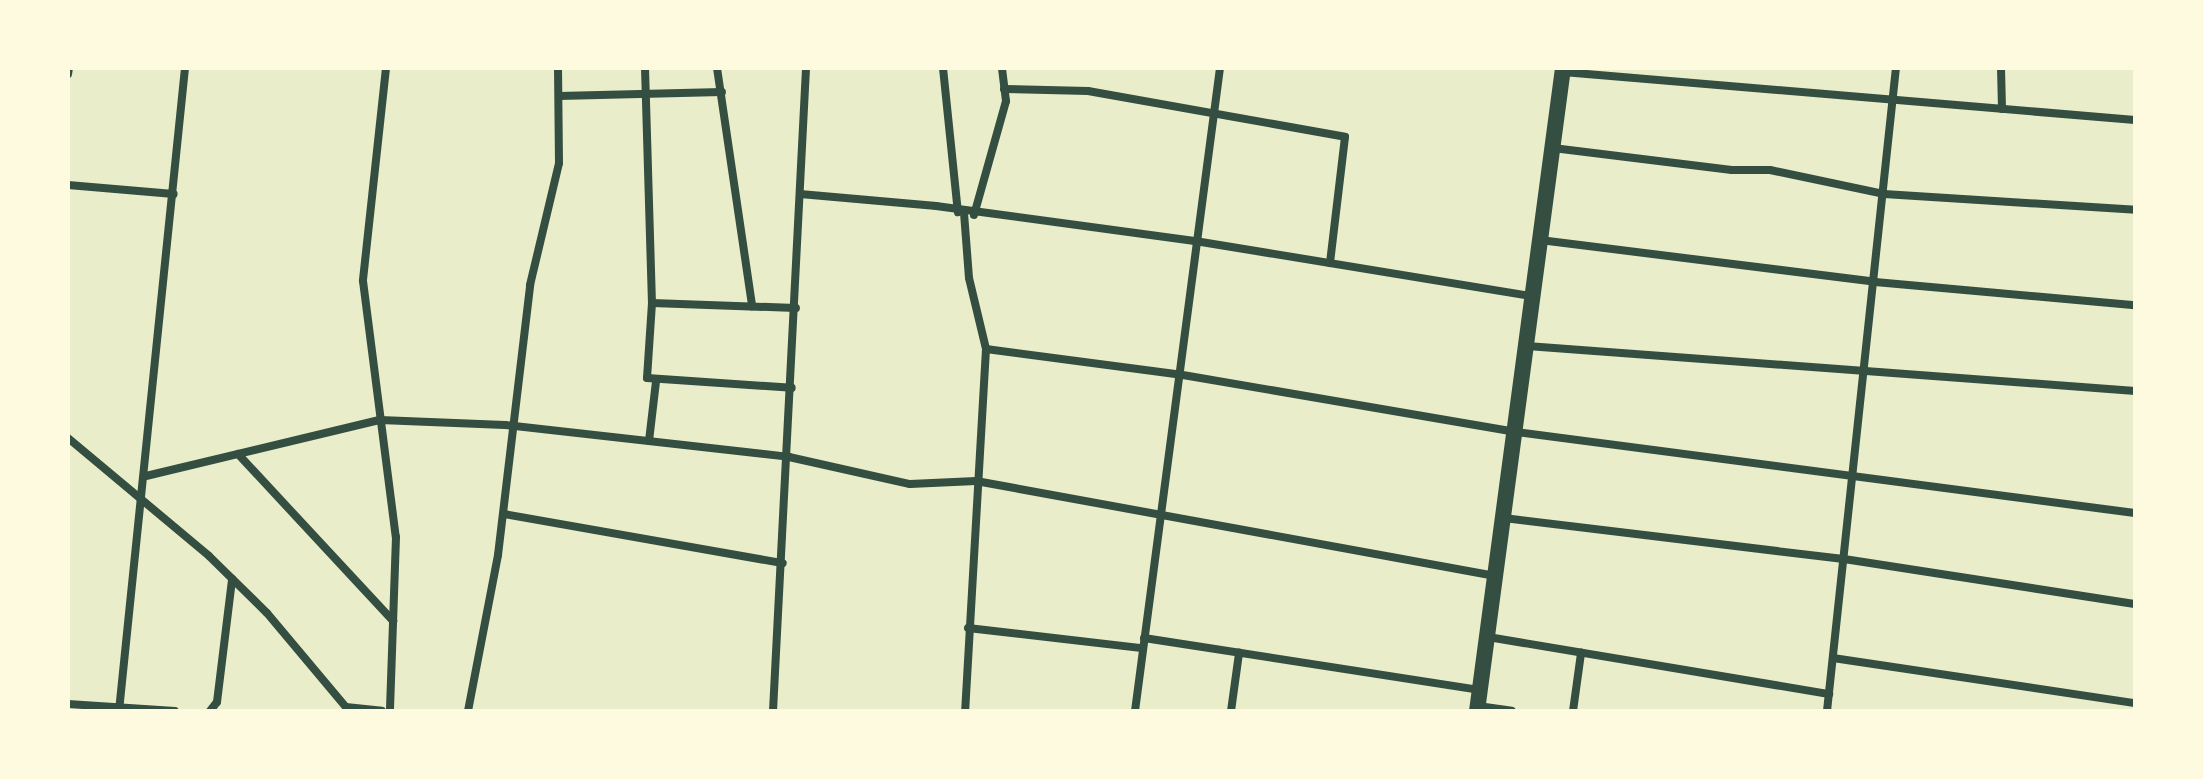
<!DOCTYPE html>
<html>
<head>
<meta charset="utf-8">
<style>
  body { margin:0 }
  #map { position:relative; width:2203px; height:779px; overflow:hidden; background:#e9edc9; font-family:"Alegreya Sans",sans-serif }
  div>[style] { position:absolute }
  .minor>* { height:8px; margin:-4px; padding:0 4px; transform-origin:4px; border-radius:4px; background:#344e41 }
  .secondary>* { height:16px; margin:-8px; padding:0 8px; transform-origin:8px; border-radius:8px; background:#344e41 }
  span { translate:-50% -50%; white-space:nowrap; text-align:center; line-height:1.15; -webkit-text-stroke:6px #fefae0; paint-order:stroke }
  .frame { position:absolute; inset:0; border:70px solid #fefae0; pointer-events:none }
</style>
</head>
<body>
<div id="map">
  <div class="minor">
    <div style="left:386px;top:68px;width:214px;rotate:96.2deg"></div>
    <div style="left:363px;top:281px;width:258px;rotate:82.7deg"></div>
    <div style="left:396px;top:537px;width:174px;rotate:92deg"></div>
    <div style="left:645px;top:68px;width:235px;rotate:88.3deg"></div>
    <div style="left:652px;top:303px;width:75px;rotate:93.8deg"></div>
    <div style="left:647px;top:378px;width:145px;rotate:3.9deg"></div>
    <div style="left:717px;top:68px;width:241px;rotate:81.6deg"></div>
    <div style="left:943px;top:68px;width:145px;rotate:84.1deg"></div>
    <div style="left:2001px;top:68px;width:41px;rotate:88.6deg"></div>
    <div style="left:1563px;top:72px;width:574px;rotate:4.8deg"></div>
    <div style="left:68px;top:74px;width:6px;rotate:-81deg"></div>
    <div style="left:1004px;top:89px;width:84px;rotate:1.4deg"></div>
    <div style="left:1088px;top:91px;width:261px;rotate:10.1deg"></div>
    <div style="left:1345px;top:137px;width:127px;rotate:96.8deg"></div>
    <div style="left:559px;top:96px;width:163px;rotate:-1.4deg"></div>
    <div style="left:1553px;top:148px;width:180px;rotate:7deg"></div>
    <div style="left:1732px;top:170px;width:38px"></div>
    <div style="left:1770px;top:170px;width:116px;rotate:11.9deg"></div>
    <div style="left:1884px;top:194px;width:252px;rotate:3.6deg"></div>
    <div style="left:68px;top:185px;width:106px;rotate:4.9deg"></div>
    <div style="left:800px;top:194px;width:137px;rotate:5deg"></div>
    <div style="left:936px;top:206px;width:261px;rotate:7.7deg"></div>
    <div style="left:1195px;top:241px;width:341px;rotate:9.3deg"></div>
    <div style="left:964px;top:213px;width:65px;rotate:85.6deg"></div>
    <div style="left:969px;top:278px;width:73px;rotate:76.5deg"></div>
    <div style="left:986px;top:349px;width:363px;rotate:93.3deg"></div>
    <div style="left:974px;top:215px;width:118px;rotate:-74.3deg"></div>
    <div style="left:1006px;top:101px;width:33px;rotate:-97deg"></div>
    <div style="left:1540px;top:240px;width:338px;rotate:7.1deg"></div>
    <div style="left:1875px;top:282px;width:261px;rotate:5.1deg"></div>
    <div style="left:652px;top:303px;width:144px;rotate:2deg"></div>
    <div style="left:1527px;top:346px;width:610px;rotate:4.23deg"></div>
    <div style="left:986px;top:349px;width:193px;rotate:7.5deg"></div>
    <div style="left:1177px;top:374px;width:344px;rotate:9.7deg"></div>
    <div style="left:1516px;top:432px;width:624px;rotate:7.46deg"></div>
    <div style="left:68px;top:438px;width:184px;rotate:39.9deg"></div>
    <div style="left:209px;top:556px;width:81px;rotate:44.5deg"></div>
    <div style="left:267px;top:613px;width:123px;rotate:50deg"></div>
    <div style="left:346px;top:707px;width:36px;rotate:6deg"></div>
    <div style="left:649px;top:441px;width:60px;rotate:-83.3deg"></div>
    <div style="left:238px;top:454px;width:228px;rotate:47.1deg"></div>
    <div style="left:146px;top:476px;width:241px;rotate:-13.5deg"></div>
    <div style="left:380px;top:420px;width:125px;rotate:2.3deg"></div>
    <div style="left:505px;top:425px;width:286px;rotate:6.4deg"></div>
    <div style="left:789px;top:457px;width:124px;rotate:12.6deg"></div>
    <div style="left:910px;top:484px;width:66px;rotate:-2.6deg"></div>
    <div style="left:976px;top:481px;width:528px;rotate:10.37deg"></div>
    <div style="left:504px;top:514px;width:283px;rotate:10deg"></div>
    <div style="left:1504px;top:518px;width:342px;rotate:6.9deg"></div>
    <div style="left:1844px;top:559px;width:294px;rotate:8.8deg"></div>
    <div style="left:968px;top:628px;width:175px;rotate:6.6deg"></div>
    <div style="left:1488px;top:637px;width:346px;rotate:9.5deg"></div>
    <div style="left:1144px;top:638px;width:339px;rotate:8.8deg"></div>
    <div style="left:1833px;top:658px;width:305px;rotate:8.5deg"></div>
    <div style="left:68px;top:704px;width:107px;rotate:3.7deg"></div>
    <div style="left:1478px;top:706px;width:34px;rotate:8deg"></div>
    <div style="left:119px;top:711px;width:646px;rotate:-84.14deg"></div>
    <div style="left:210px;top:711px;width:11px;rotate:-52deg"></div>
    <div style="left:217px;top:702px;width:124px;rotate:-83deg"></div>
    <div style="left:468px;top:711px;width:159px;rotate:-79.1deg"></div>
    <div style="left:498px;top:555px;width:272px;rotate:-83.2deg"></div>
    <div style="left:530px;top:285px;width:125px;rotate:-76.6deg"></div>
    <div style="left:559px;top:163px;width:95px;rotate:-90.6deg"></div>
    <div style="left:773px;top:711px;width:644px;rotate:-87.06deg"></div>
    <div style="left:1135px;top:711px;width:649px;rotate:-82.47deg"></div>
    <div style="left:1231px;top:711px;width:59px;rotate:-82.1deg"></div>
    <div style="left:1573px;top:711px;width:59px;rotate:-82.1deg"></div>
    <div style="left:1827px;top:711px;width:647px;rotate:-83.88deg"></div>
  </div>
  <div class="secondary">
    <div style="left:1477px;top:711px;width:649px;rotate:-82.38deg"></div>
  </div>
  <div class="frame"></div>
</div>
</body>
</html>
